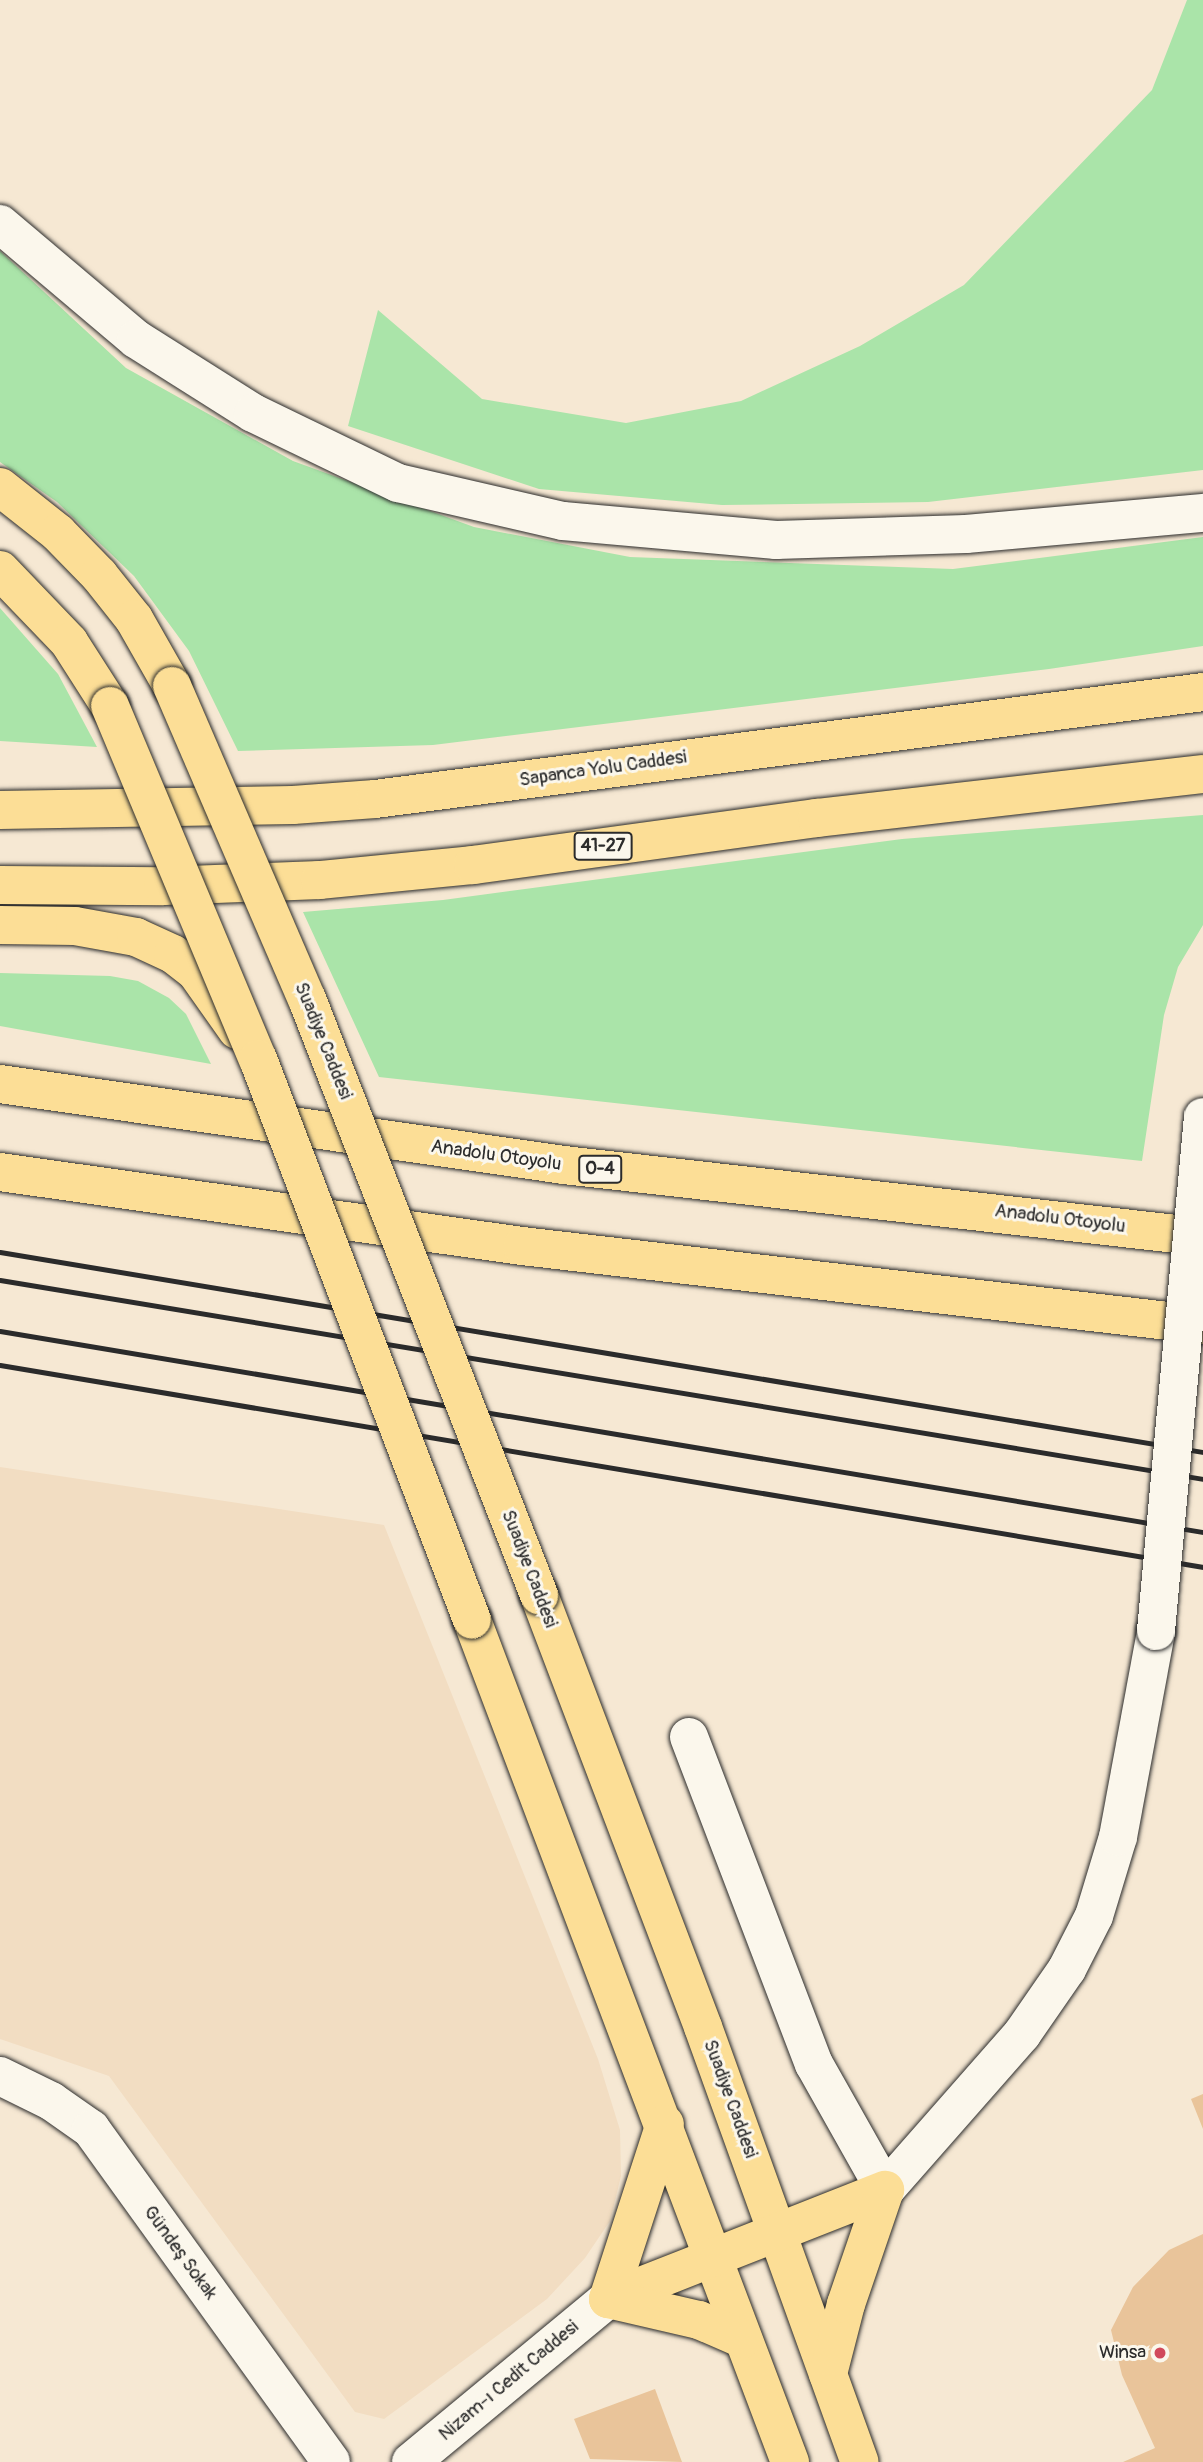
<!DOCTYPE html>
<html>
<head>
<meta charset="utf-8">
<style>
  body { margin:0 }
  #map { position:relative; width:1203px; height:2462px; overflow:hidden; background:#f6e8d3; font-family:Pangolin,sans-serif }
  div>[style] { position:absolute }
  .built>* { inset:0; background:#f2ddc2 }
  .green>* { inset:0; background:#aae4a9 }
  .building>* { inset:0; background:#e9c49a }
  .roads { filter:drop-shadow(0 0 2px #2b2b2b) drop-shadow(0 0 2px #2b2b2b) }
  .minor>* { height:38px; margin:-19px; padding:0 19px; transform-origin:19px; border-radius:19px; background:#fbf7ec }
  .major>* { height:38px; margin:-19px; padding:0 19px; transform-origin:19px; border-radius:19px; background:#fcde96 }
  .highway>* { height:38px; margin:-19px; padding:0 19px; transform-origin:19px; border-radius:19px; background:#fcde96 }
  .rail>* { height:5px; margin:-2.5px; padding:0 2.5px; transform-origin:2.5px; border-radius:2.5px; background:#2b2b2b }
  .bridges { filter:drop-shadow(0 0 2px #2b2b2b) drop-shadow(0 0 2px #2b2b2b) }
  .minor-bridge>* { height:38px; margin:-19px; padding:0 19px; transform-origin:19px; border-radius:19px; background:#fbf7ec }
  .major-bridge>* { height:38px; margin:-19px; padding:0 19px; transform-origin:19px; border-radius:19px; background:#fcde96 }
  .dots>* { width:19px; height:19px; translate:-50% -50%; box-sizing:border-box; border:4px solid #fbf7ec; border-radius:50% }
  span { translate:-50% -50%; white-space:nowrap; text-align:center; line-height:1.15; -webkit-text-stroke:6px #fbf7ec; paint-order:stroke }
  .shield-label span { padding:2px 5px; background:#fbf7ec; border:2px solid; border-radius:5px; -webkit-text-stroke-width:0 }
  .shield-label { font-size:18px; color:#2b2b2b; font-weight:700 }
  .street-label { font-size:19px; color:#2b2b2b }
  .poi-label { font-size:19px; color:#2b2b2b }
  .right { translate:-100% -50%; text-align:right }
</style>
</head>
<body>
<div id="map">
  <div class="built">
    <div style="clip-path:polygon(0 1467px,384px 1525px,598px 2059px,620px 2130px,621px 2176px,610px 2221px,585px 2258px,547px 2299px,384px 2419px,355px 2412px,109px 2076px,0 2039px)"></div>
  </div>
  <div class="green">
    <div style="clip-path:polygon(1187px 0,1203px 0,1203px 470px,928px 502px,722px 505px,539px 489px,348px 426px,378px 310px,482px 399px,626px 423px,741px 401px,860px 346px,964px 285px,1152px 90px)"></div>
    <div style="clip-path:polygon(0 251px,126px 368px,293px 461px,474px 527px,630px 557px,953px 569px,1203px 537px,1203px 646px,1049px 669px,433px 745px,238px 751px,189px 651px,134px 576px,57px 502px,0 462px)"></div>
    <div style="clip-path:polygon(0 608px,58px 674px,97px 747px,0 741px)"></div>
    <div style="clip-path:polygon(1203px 815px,1203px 925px,1178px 967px,1164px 1015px,1142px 1161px,379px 1077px,303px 912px,443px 900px,902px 839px)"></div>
    <div style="clip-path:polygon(0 973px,110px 976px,138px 981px,169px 998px,186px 1014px,211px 1064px,0 1026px)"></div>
  </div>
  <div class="building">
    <div style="clip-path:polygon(1203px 2094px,1203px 2129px,1191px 2099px)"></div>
    <div style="clip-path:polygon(1203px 2234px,1203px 2462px,1123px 2462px,1155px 2448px,1122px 2375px,1111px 2330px,1133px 2287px,1169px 2250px)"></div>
    <div style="clip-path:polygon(655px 2389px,682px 2462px,590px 2459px,574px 2419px)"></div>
  </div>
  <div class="roads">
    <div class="minor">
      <div style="left:0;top:224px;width:178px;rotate:40.2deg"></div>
      <div style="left:136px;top:339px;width:138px;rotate:32.3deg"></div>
      <div style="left:253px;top:413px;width:161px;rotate:25.8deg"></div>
      <div style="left:398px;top:483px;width:169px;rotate:13deg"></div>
      <div style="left:563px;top:521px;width:214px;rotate:5.1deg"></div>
      <div style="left:776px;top:540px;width:190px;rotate:-1.8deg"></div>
      <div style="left:966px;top:534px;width:238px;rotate:-5.1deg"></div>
      <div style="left:689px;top:1737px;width:350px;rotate:69.1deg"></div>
      <div style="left:814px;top:2064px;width:145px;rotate:60.6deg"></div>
      <div style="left:885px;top:2190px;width:208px;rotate:-48.7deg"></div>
      <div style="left:1022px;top:2034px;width:79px;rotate:-55.3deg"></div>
      <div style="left:1067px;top:1969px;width:59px;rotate:-63deg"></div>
      <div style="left:1094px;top:1916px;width:83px;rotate:-73.1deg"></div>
      <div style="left:1118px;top:1837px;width:209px;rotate:-79.5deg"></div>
      <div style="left:0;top:2076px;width:57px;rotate:26.1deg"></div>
      <div style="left:51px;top:2101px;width:49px;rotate:35deg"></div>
      <div style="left:91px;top:2129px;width:410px;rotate:54.2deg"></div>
      <div style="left:411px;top:2462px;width:256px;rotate:-39.6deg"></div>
    </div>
    <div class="major">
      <div style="left:0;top:487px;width:74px;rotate:38.4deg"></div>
      <div style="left:58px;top:533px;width:59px;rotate:45.7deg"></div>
      <div style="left:99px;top:575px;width:56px;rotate:51.5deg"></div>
      <div style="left:134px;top:619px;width:77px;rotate:60.4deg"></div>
      <div style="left:0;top:570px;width:100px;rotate:46.2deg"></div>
      <div style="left:69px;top:642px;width:76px;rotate:57.4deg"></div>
      <div style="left:0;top:925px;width:75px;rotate:0.8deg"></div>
      <div style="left:75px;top:926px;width:62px;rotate:10.2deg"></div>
      <div style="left:136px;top:937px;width:41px;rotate:24.7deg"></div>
      <div style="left:173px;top:954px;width:29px;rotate:38deg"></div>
      <div style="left:196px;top:972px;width:71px;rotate:54.7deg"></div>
      <div style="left:539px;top:1595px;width:462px;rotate:69.2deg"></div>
      <div style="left:703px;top:2027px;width:462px;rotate:70.2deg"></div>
      <div style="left:472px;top:1620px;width:900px;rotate:69.31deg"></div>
      <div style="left:608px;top:2299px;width:298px;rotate:-21.5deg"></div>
      <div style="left:608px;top:2299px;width:184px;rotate:-72deg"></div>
      <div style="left:608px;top:2299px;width:93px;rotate:13deg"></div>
      <div style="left:699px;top:2320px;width:48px;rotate:23.4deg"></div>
      <div style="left:828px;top:2374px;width:72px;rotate:-75.6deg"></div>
      <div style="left:846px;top:2304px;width:120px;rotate:-71.1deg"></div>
    </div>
    <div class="highway">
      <div style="left:0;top:810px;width:293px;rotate:-1deg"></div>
      <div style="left:293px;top:805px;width:82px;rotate:-4.2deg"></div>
      <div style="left:375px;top:799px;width:835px;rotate:-7.36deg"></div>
      <div style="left:0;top:885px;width:163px;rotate:0.4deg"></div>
      <div style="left:163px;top:886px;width:157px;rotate:-2.2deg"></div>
      <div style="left:320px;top:880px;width:154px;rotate:-5.6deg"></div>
      <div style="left:473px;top:865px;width:347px;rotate:-7.8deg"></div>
      <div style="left:817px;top:818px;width:388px;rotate:-6.5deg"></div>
      <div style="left:0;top:1084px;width:570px;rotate:8.17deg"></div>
      <div style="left:564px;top:1165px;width:643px;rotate:6.43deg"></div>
      <div style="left:0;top:1172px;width:527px;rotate:8.07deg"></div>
      <div style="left:522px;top:1246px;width:686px;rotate:6.62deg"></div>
    </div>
  </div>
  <div class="rail">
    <div style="left:0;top:1252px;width:1220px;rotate:9.44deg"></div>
    <div style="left:0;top:1280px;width:1219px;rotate:9.39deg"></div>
    <div style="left:0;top:1331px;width:1220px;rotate:9.49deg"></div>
    <div style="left:0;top:1365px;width:1220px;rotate:9.53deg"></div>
  </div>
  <div class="bridges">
    <div class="minor-bridge">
      <div style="left:1156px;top:1631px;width:516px;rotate:-84.78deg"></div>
    </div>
    <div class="major-bridge">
      <div style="left:172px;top:686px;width:341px;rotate:66.7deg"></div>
      <div style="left:307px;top:999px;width:640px;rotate:68.73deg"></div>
      <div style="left:110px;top:706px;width:383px;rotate:67.3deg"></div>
      <div style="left:258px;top:1059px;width:600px;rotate:69.12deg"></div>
    </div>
  </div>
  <div class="dots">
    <div style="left:1160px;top:2353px;background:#d1495b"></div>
  </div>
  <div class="shield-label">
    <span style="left:603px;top:846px">41-27</span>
    <span style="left:600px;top:1169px">O-4</span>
  </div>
  <div class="street-label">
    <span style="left:603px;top:769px;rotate:-8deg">Sapanca Yolu Caddesi</span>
    <span style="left:323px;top:1041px;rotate:68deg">Suadiye Caddesi</span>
    <span style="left:496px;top:1156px;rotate:8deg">Anadolu Otoyolu</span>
    <span style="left:1060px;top:1219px;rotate:7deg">Anadolu Otoyolu</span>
    <span style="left:529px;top:1569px;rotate:69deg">Suadiye Caddesi</span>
    <span style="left:730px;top:2099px;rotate:70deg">Suadiye Caddesi</span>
    <span style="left:180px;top:2253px;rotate:54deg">Gündeş Sokak</span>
    <span style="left:509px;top:2381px;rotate:-40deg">Nizam-ı Cedit Caddesi</span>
  </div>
  <div class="poi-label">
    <span class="right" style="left:1146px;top:2353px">Winsa</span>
  </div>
</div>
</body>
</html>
